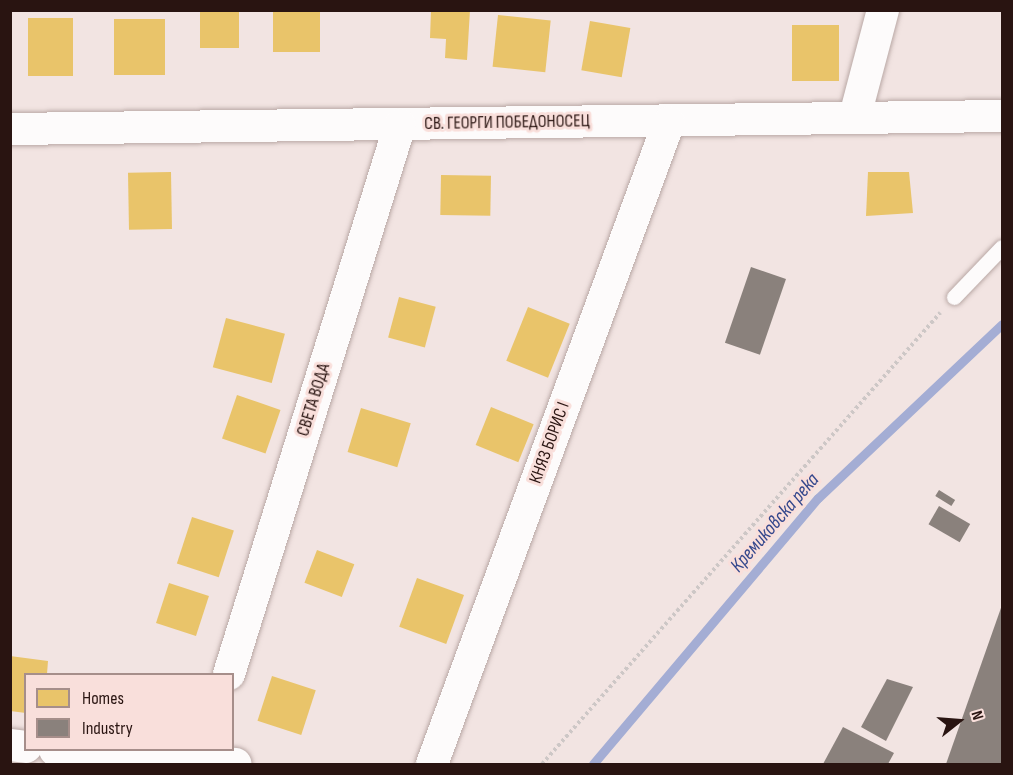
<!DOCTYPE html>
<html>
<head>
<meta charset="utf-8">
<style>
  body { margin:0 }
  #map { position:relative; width:1013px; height:775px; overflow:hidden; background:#f2e4e2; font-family:"Sofia Sans Condensed",sans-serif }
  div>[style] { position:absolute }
  .homes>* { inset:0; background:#e9c46a; transform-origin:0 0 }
  .industry>* { inset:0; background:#8a817c; transform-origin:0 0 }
  .stream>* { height:9px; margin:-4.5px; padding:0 4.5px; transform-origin:4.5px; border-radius:4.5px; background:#a4add4 }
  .path>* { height:4px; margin-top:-2px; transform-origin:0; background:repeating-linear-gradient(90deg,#cdc7c6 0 3px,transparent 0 6px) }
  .roads { filter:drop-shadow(0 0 2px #b9a8a5) drop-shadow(0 0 2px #b9a8a5) }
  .lane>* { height:15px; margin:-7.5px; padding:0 7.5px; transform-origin:7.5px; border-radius:7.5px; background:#fdfbfb }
  .street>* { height:32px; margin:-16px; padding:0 16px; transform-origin:16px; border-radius:16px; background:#fdfbfb }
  span { translate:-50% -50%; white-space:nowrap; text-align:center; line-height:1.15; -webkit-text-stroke:6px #f9dfdb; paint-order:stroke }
  .street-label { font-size:18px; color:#291411 }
  .water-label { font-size:20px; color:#34478c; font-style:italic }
  .frame { position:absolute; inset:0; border:12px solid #291411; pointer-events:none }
  .legend { position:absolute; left:24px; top:673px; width:210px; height:78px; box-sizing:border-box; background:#f9dfdb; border:2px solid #a68e8a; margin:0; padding:8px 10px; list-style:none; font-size:18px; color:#291411 }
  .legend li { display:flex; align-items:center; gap:12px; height:30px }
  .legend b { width:30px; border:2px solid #a68e8a }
  .north { position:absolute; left:929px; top:691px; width:60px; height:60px; -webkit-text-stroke:4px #f9dfdb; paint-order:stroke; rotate:73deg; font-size:16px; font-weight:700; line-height:24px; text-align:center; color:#291411 }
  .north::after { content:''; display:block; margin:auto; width:21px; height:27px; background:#291411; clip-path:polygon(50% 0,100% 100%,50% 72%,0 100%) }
</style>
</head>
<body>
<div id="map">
  <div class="homes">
    <div style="left:200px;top:10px;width:39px;height:38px"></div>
    <div style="left:273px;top:10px;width:47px;height:42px"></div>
    <div style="clip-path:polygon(431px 10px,470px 10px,467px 60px,445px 58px,446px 39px,430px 38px)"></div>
    <div style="left:498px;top:15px;width:53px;height:52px;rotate:6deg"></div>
    <div style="left:28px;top:18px;width:45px;height:58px"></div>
    <div style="left:165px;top:19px;width:56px;height:51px;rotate:90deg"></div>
    <div style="left:590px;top:21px;width:41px;height:50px;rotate:10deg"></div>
    <div style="left:839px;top:25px;width:56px;height:47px;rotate:90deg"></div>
    <div style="left:171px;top:172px;width:57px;height:43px;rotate:89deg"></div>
    <div style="clip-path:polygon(868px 172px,909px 172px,913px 213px,866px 216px)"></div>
    <div style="left:441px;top:175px;width:50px;height:40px;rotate:1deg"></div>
    <div style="left:399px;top:297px;width:38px;height:42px;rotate:15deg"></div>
    <div style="left:528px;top:307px;width:45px;height:58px;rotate:22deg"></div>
    <div style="left:226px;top:318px;width:61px;height:51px;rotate:15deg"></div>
    <div style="left:237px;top:395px;width:46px;height:46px;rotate:19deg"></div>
    <div style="left:491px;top:407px;width:46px;height:41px;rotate:22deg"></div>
    <div style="left:361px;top:408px;width:52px;height:46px;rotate:17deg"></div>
    <div style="left:192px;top:517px;width:44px;height:49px;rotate:18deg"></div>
    <div style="left:317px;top:550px;width:40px;height:35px;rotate:21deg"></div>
    <div style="left:417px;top:578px;width:50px;height:52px;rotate:20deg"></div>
    <div style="left:169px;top:583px;width:42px;height:42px;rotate:18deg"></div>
    <div style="clip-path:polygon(10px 656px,48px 661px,47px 674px,26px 674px,26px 713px,10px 711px)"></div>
    <div style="left:272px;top:676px;width:46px;height:47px;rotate:18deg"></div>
  </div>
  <div class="industry">
    <div style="left:751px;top:267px;width:37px;height:80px;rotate:19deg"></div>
    <div style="left:939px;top:490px;width:19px;height:7px;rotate:32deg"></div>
    <div style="left:939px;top:506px;width:36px;height:21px;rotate:30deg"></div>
    <div style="clip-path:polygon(1002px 605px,1002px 764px,946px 764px)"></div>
    <div style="clip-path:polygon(887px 679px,913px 687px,886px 741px,861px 727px)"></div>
    <div style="clip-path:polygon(843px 727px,894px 753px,888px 764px,823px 764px)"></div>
  </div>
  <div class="stream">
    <div style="left:593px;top:764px;width:348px;rotate:-49.8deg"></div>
    <div style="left:818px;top:498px;width:253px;rotate:-43.4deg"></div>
  </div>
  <div class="path">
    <div style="left:542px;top:764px;width:602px;rotate:-48.57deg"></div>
  </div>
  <div class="roads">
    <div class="lane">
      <div style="left:954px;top:297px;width:69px;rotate:-46.2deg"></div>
    </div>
    <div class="street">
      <div style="left:855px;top:116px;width:110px;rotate:-75.2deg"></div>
      <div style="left:10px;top:129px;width:992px;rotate:-0.75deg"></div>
      <div style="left:229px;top:674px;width:575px;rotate:-72.7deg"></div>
      <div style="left:10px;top:745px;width:16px;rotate:7deg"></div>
      <div style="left:55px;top:750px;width:181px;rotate:4.4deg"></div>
      <div style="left:432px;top:764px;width:684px;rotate:-69.74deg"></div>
    </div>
  </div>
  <div class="street-label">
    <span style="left:507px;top:123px;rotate:-1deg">СВ. ГЕОРГИ ПОБЕДОНОСЕЦ</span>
    <span style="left:314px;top:400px;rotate:-73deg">СВЕТА ВОДА</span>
    <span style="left:550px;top:443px;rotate:-70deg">КНЯЗ БОРИС I</span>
  </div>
  <div class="water-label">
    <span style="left:775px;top:523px;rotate:-49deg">Кремиковска река</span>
  </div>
  <div class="frame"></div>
  <ul class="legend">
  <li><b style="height:16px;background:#e9c46a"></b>Homes</li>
  <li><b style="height:16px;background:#8a817c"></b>Industry</li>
  </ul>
  <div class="north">N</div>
</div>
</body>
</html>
